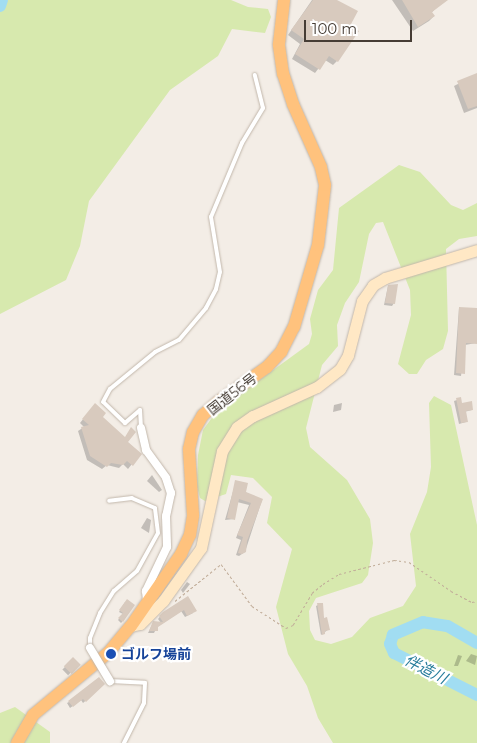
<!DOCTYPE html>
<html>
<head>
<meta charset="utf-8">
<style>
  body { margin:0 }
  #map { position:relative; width:477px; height:743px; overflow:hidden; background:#f3ede6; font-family:Montserrat,"Noto Sans JP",sans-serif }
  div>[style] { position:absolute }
  .green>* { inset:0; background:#d7e9ae }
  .shadow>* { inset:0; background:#0003; transform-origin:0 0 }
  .river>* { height:12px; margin:-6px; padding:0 6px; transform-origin:6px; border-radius:6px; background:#a1ddf2 }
  .building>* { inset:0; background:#d8cabe; transform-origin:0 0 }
  .path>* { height:1px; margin-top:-0.5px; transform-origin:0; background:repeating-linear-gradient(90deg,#c1ad99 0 2.5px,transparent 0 5px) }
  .roads { filter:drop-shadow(0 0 1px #c2b7ab) drop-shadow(0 0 1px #c2b7ab) }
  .service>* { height:4px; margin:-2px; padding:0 2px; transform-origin:2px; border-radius:2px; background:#fff }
  .minor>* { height:8px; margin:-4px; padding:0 4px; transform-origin:4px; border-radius:4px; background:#fff }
  .secondary>* { height:11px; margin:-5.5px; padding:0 5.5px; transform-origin:5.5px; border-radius:5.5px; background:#ffe8c5 }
  .trunk>* { height:12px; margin:-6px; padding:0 6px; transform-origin:6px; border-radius:6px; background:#ffc27d }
  .bridges { filter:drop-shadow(0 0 1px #c2b7ab) drop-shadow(0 0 1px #c2b7ab) }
  .minor-bridge>* { height:8px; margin:-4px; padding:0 4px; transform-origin:4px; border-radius:4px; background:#fff }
  .dots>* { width:14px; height:14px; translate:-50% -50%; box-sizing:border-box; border:2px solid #fff; border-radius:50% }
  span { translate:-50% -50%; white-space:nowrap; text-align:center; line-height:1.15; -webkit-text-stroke:4.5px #fff; paint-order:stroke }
  .street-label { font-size:14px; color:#463d35 }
  .transit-label { font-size:14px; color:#164399; font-weight:700 }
  .left { translate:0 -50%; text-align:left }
  .water-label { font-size:15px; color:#287d9c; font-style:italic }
  .scale { position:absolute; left:304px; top:20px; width:108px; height:22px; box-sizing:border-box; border:2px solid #463d35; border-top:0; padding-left:6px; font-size:15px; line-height:18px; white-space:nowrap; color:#463d35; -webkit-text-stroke:4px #fff; paint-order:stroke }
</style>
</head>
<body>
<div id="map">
  <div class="green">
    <div style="clip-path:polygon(0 0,231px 0,248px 7px,268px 9px,271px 17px,265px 33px,232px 29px,218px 56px,170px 90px,89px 201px,80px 246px,66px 280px,0 314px)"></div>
    <div style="clip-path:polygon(399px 165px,420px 172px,451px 205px,463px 210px,477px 203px,477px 236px,459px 239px,446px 249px,448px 331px,443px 349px,426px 360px,417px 374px,409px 374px,398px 364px,411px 315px,410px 290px,383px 222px,376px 223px,369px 234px,359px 282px,345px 303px,337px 325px,338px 346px,322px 365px,306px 428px,310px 447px,347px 480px,370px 519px,373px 543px,368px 575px,362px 583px,316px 598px,309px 611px,310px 630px,315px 640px,331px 644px,352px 637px,370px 618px,403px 606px,416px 586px,410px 534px,427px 492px,431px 467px,429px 403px,434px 396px,451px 405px,477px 525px,477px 743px,333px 743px,318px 718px,307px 686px,288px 654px,276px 607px,292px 549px,267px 523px,272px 497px,253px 478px,231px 475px,226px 494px,205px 501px,200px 498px,197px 486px,198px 455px,203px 430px,217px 411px,309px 344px,312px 334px,310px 319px,318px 290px,333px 270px,339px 208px)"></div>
    <div style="clip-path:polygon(15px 707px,50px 732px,50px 743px,0 743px,0 713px)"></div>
  </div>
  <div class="shadow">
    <div style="clip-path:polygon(312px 0,336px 0,349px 26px,337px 61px,333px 65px,325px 60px,315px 73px,292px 59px,300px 44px,288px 35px)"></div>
    <div style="clip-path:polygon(392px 0,445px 0,431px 13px,434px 16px,429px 21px,413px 31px)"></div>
    <div style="clip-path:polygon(477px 74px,477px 108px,464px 113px,454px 86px)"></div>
    <div style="clip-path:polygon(388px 286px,394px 303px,392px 306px,384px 305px)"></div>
    <div style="clip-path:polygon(459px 308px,477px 309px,476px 343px,465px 345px,461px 376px,454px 375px)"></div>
    <div style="clip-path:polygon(460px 399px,461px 404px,472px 410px,464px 412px,466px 422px,459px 424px,454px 401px)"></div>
    <div style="clip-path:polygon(342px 403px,341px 410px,333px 412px,334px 405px)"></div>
    <div style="clip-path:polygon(92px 408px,140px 454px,128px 469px,123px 464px,119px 468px,107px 465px,102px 469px,87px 460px,78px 431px,84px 427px,80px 423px)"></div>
    <div style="clip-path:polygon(152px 475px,162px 490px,159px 492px,147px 481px)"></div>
    <div style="clip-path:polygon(236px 481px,245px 492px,262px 500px,245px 552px,239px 556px,236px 555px,241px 540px,236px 538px,249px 505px,237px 502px,234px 519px,225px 520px)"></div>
    <div style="clip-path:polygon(147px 518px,151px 520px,149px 533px,141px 528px)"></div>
    <div style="clip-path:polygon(187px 582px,190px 584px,183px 593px,181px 590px)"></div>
    <div style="clip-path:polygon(188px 598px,193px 613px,185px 617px,181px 611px,157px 627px,154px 633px,148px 633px,152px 625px,161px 623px,158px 619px,163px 613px)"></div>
    <div style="clip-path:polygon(125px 602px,122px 622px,121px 623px,118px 620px,123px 614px,119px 612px)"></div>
    <div style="clip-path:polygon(318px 605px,329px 629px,321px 635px,316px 606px)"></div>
    <div style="clip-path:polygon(471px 654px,477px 656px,475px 665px,466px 661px)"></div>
    <div style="clip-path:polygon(458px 655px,462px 656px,458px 666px,454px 666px)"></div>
    <div style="left:73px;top:659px;width:8px;height:15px;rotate:45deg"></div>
    <div style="clip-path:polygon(104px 684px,83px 703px,81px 700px,70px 708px,67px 703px)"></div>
  </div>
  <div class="river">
    <div style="left:0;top:6px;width:6px;rotate:-72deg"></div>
    <div style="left:477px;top:643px;width:34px;rotate:-150deg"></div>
    <div style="left:447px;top:626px;width:24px;rotate:-171deg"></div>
    <div style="left:423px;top:622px;width:33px;rotate:157deg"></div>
    <div style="left:393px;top:635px;width:9px;rotate:108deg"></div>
    <div style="left:390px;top:644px;width:10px;rotate:66deg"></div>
    <div style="left:394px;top:653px;width:93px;rotate:26.8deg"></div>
  </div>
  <div class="building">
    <div style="clip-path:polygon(313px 0,337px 0,358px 11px,350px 26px,359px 31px,338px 62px,329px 56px,320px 70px,295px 54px,304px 39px,291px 30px)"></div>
    <div style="clip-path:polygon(402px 0,448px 0,432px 12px,435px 16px,418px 27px)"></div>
    <div style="clip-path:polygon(477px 73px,477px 106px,468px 109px,457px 81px)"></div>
    <div style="clip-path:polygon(398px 284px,395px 304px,385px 303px,388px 285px)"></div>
    <div style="clip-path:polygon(459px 307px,477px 308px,477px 344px,466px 343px,465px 374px,456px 373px)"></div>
    <div style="clip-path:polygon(461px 397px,462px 403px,472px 401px,473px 410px,466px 411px,468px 422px,461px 423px,456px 398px)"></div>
    <div style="clip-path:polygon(95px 403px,106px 413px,103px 417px,125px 437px,131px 427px,136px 432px,128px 442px,142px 454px,133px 466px,127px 461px,123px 465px,111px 463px,107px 467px,90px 456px,81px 427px,89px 425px,82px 419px)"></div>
    <div style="clip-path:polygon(235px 480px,248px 483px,246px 492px,263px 499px,247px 541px,246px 552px,242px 554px,238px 553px,243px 537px,237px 535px,251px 503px,239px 499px,235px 520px,227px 518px)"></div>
    <div style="clip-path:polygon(188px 596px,197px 611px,187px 616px,184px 610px,158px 627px,158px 631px,149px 631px,153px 621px,163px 622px,159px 616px,163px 612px)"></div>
    <div style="clip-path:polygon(127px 599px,135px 605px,123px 622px,118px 618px,123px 613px,119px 610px)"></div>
    <div style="clip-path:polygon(317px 603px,323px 603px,324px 618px,327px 617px,330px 630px,325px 631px,325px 634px,322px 635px)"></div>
    <div style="left:73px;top:657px;width:11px;height:13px;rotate:45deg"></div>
    <div style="clip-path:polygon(99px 677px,105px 684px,86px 702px,83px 699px,73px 707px,68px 701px)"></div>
  </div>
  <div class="path">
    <div style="left:175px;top:601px;width:59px;rotate:-38.8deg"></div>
    <div style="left:221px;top:564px;width:52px;rotate:53.6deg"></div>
    <div style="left:252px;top:606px;width:40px;rotate:32.9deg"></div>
    <div style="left:286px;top:628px;width:8px;rotate:-23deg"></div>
    <div style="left:293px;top:625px;width:37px;rotate:-59deg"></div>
    <div style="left:312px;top:593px;width:14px;rotate:-39deg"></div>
    <div style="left:323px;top:584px;width:19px;rotate:-32deg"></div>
    <div style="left:339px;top:574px;width:57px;rotate:-14.3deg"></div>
    <div style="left:394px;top:560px;width:15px;rotate:8deg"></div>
    <div style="left:409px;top:562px;width:51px;rotate:34.6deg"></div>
    <div style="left:451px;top:591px;width:24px;rotate:28deg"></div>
    <div style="left:472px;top:602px;width:5px;rotate:-11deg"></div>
  </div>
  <div class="roads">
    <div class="service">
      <div style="left:141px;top:428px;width:18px;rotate:-93deg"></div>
      <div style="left:140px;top:410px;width:20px;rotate:139deg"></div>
      <div style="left:125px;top:423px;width:30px;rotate:-136deg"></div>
      <div style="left:103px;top:402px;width:15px;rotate:-62deg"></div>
      <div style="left:110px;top:389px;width:58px;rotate:-39.4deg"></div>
      <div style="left:155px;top:352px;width:27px;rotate:-27deg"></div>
      <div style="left:179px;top:340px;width:42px;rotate:-49.8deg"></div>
      <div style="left:206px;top:308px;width:21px;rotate:-62deg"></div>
      <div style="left:216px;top:289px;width:17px;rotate:-77deg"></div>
      <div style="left:220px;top:272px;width:56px;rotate:-99.3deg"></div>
      <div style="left:211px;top:217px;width:80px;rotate:-67.3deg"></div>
      <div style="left:242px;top:143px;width:41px;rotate:-59deg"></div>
      <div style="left:263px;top:108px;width:34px;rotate:-104deg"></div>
      <div style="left:90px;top:648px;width:10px;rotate:-90deg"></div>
      <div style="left:90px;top:638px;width:27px;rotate:-68deg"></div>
      <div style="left:100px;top:613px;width:26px;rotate:-58deg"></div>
      <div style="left:114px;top:591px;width:30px;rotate:-41deg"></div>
      <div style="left:137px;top:571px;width:43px;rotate:-61.1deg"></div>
      <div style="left:158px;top:533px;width:25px;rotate:-97deg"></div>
      <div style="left:155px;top:508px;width:25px;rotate:-157deg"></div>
      <div style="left:132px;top:498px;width:23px;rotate:173deg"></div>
      <div style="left:110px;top:681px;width:35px;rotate:3deg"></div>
      <div style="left:145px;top:683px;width:20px;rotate:93deg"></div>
      <div style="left:144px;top:703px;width:45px;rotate:116.6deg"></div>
    </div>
    <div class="minor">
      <div style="left:141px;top:428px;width:23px;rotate:77deg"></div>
      <div style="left:146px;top:450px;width:34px;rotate:54deg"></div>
      <div style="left:166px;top:478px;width:16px;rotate:72deg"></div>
      <div style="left:171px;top:493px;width:24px;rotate:102deg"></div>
      <div style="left:166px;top:516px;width:31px;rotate:88deg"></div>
      <div style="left:167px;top:547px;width:49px;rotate:115.5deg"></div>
      <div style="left:146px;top:591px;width:10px;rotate:84deg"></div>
    </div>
    <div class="secondary">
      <div style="left:131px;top:626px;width:9px;rotate:-13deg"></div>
      <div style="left:140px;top:624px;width:33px;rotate:-45deg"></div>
      <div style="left:163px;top:601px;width:65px;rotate:-54.4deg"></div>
      <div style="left:201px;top:548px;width:99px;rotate:-77.8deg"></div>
      <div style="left:222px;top:451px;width:28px;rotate:-58deg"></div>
      <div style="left:237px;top:427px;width:19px;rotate:-35deg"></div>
      <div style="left:253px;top:416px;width:70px;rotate:-24.4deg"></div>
      <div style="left:317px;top:387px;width:29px;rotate:-38deg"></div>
      <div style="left:340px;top:369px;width:16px;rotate:-60deg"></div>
      <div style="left:348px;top:355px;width:56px;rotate:-75.5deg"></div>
      <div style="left:362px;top:301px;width:19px;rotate:-55deg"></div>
      <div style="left:373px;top:285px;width:14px;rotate:-30deg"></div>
      <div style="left:385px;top:278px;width:96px;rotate:-16.9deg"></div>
    </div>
    <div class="trunk">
      <div style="left:17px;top:743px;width:32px;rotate:-60deg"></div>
      <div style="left:33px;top:715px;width:97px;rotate:-39.6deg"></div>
      <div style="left:108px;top:653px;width:35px;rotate:-50deg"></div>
      <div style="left:131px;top:626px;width:88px;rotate:-55.2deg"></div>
      <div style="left:181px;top:554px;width:21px;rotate:-65deg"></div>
      <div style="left:190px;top:535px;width:20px;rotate:-81deg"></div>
      <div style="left:193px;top:515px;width:66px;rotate:-93.5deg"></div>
      <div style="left:189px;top:449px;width:17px;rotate:-77deg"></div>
      <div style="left:193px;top:432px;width:20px;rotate:-60deg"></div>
      <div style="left:203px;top:415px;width:20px;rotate:-41deg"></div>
      <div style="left:218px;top:402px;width:60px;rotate:-35.5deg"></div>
      <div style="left:267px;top:367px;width:21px;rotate:-47deg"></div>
      <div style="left:281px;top:352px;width:28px;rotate:-63deg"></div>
      <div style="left:294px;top:327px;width:85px;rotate:-73.7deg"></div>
      <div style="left:318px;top:245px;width:60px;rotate:-83.3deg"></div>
      <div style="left:325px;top:185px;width:18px;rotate:-103deg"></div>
      <div style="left:321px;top:167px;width:69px;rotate:-114deg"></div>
      <div style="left:293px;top:104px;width:32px;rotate:-108deg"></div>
      <div style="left:283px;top:74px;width:30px;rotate:-98deg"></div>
      <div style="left:279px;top:44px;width:44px;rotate:-83.5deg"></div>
    </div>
  </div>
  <div class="bridges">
    <div class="minor-bridge">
      <div style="left:90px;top:648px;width:39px;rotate:59deg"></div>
    </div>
  </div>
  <div class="dots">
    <div style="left:111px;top:654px;background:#1a4fb4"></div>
  </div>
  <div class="street-label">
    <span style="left:232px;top:394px;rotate:-38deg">国道56号</span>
  </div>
  <div class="transit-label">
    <span class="left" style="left:121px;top:654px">ゴルフ場前</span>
  </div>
  <div class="water-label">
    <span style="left:426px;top:669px;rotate:27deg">伴造川</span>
  </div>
  <div class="scale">100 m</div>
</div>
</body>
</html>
